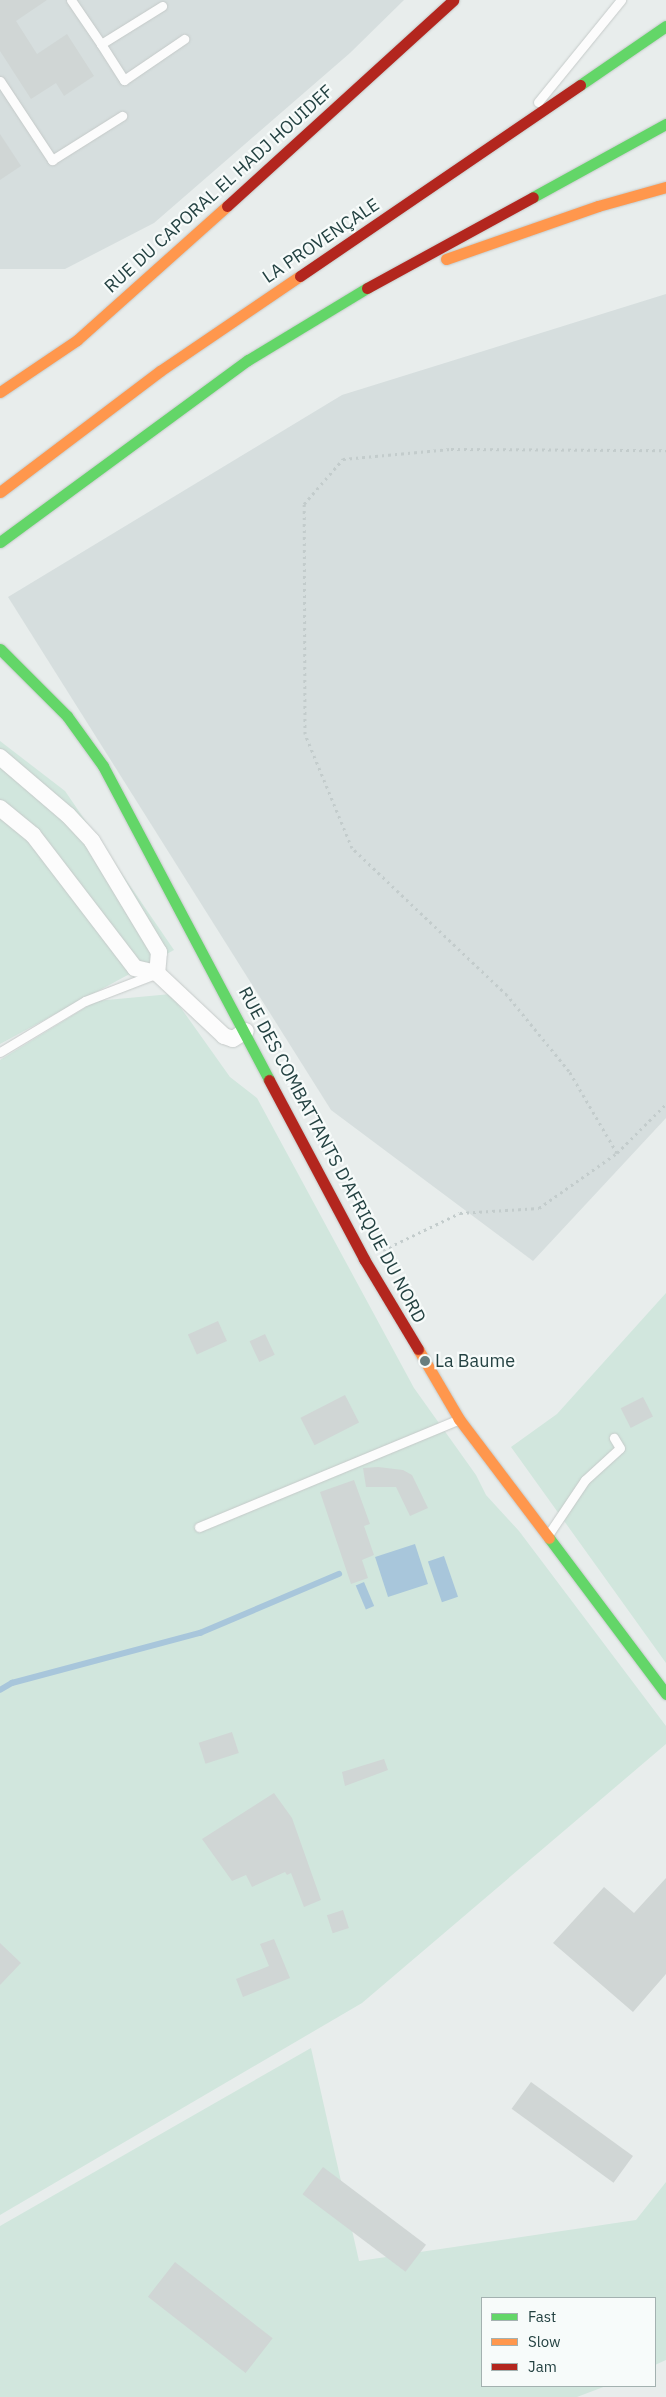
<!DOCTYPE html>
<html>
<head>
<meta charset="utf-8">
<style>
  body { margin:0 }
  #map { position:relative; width:666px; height:2397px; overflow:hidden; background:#e8edec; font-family:"IBM Plex Sans",sans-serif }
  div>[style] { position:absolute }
  .built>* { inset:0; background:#d6dede }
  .green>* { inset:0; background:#d1e6dd }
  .water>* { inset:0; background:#a8c6db; transform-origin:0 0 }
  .stream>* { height:5.5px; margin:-2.75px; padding:0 2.75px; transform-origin:2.75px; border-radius:2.75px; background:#a8c6db }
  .building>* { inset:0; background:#d0d6d5; transform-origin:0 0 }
  .path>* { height:3px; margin-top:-1.5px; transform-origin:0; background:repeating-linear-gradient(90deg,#c3cccc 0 2.5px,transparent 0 6.5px) }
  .roads { filter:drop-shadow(0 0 1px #c5cac9) drop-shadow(0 0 1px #c5cac9) }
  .lane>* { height:9px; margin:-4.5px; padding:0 4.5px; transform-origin:4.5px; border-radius:4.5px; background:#fcfcfc }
  .street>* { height:16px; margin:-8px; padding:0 8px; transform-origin:8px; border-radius:8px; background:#fcfcfc }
  .fast>* { height:11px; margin:-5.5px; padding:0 5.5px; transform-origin:5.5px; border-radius:5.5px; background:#63d668 }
  .slow>* { height:11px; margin:-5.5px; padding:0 5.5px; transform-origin:5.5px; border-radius:5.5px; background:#ff974d }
  .jam>* { height:11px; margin:-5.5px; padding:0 5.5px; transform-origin:5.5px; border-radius:5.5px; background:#b3261e }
  .dots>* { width:14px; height:14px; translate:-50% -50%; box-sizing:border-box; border:2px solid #f7fbfa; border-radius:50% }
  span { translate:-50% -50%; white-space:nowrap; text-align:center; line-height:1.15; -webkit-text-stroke:4.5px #f7fbfa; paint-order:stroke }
  .street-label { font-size:18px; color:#244242 }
  .poi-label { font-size:18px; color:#244242 }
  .left { translate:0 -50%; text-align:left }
  .legend { position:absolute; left:481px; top:2297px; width:175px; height:90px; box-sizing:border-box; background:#f7fbfa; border:1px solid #a3b1b0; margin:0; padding:6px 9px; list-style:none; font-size:15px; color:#244242 }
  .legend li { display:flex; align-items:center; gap:10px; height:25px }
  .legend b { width:25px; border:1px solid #a3b1b0 }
</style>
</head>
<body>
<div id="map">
  <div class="built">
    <div style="clip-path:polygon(0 0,404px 0,350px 53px,154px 223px,65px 269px,0 269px)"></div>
    <div style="clip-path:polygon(666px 294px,666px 1118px,533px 1261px,331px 1110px,8px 597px,342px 395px)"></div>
  </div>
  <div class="green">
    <div style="clip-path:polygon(0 741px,65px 791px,174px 950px,0 1044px)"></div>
    <div style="clip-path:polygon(171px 994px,230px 1077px,257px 1098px,414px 1388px,476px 1475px,486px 1495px,519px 1531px,666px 1726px,666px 1744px,362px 2003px,0 2215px,0 1060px,96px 1001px)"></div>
    <div style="clip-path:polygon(666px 1293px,666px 1663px,511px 1447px,557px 1414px)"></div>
    <div style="clip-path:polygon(311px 2048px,359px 2261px,636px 2220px,666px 2182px,666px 2360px,655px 2365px,655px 2298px,482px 2298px,482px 2386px,606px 2386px,577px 2397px,0 2397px,0 2226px)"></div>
  </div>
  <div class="water">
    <div style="left:415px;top:1544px;width:42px;height:42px;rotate:72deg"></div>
    <div style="left:444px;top:1556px;width:43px;height:17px;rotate:71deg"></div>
    <div style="left:364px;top:1582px;width:26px;height:9px;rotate:67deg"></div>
  </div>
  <div class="stream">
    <div style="left:0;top:1690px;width:14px;rotate:-30deg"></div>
    <div style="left:12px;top:1683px;width:195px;rotate:-14.9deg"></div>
    <div style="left:200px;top:1633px;width:151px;rotate:-23deg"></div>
  </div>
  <div class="building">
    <div style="clip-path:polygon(0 0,47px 0,16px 21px,37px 54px,67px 34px,94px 76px,64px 96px,56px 83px,31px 99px,0 51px)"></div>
    <div style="clip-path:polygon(0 134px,21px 166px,0 180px)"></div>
    <div style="left:218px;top:1321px;width:22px;height:33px;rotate:66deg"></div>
    <div style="left:265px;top:1334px;width:23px;height:17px;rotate:65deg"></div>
    <div style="left:345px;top:1395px;width:31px;height:50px;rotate:63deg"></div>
    <div style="left:643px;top:1397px;width:22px;height:25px;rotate:63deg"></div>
    <div style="clip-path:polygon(378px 1467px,403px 1470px,412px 1475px,428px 1508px,410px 1516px,396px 1487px,366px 1487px,363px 1468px)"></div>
    <div style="clip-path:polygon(354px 1480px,370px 1524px,364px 1526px,374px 1555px,362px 1560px,368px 1578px,351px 1584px,320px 1492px)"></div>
    <div style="left:232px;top:1732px;width:22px;height:35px;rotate:72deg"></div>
    <div style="clip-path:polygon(384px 1759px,388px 1770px,345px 1786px,342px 1772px)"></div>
    <div style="clip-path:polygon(274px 1793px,292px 1818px,321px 1900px,304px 1907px,291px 1873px,287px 1875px,285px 1872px,252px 1887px,246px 1875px,232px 1881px,202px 1839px)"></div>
    <div style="clip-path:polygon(666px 1878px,666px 1974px,633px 2012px,553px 1943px,604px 1887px,634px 1913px)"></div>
    <div style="left:343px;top:1910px;width:19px;height:17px;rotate:72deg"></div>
    <div style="clip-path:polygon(274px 1939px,290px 1978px,243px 1997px,236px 1979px,269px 1966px,260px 1944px)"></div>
    <div style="clip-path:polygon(0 1943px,21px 1963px,0 1985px)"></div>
    <div style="left:531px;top:2082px;width:126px;height:33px;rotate:36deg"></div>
    <div style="left:323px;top:2167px;width:129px;height:34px;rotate:37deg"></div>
    <div style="left:175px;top:2262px;width:124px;height:44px;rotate:38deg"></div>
  </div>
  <div class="path">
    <div style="left:617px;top:1153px;width:95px;rotate:-120.3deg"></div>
    <div style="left:569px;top:1071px;width:98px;rotate:-129.2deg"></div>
    <div style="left:507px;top:995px;width:214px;rotate:-136.5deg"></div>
    <div style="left:352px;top:848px;width:123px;rotate:-112.4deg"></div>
    <div style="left:305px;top:734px;width:230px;rotate:-90.2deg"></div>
    <div style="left:304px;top:504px;width:60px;rotate:-49.1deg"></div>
    <div style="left:343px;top:459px;width:108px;rotate:-5.3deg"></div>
    <div style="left:451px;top:449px;width:215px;rotate:0.3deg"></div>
    <div style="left:383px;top:1250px;width:85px;rotate:-25.7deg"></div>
    <div style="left:460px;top:1213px;width:79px;rotate:-3.6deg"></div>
    <div style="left:539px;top:1208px;width:95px;rotate:-35.2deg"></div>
    <div style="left:617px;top:1153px;width:69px;rotate:-45deg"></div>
  </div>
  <div class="roads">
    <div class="lane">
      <div style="left:71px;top:0;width:53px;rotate:55.7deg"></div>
      <div style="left:101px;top:44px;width:72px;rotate:-31.9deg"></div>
      <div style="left:101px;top:44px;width:43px;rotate:57.4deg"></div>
      <div style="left:124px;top:80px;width:73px;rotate:-34.3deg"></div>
      <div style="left:0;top:81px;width:95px;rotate:56.6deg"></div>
      <div style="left:52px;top:160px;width:83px;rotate:-32.2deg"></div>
      <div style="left:538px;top:102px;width:132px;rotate:-50.9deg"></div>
      <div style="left:0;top:1052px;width:99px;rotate:-31deg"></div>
      <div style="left:85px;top:1001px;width:75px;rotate:-21.1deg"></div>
      <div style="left:199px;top:1527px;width:279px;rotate:-22.5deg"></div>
      <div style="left:548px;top:1535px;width:66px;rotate:-56.1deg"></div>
      <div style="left:585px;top:1480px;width:47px;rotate:-42.4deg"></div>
      <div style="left:620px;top:1448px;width:12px;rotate:-121deg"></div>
    </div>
    <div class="street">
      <div style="left:0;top:757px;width:89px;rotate:40.5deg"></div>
      <div style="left:68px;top:815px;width:35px;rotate:47deg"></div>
      <div style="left:92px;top:841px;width:130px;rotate:58.9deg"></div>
      <div style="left:159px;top:952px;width:21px;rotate:95deg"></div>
      <div style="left:0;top:808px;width:43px;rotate:39.3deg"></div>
      <div style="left:33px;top:835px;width:168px;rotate:52.5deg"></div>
      <div style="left:135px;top:968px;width:23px;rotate:13deg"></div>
      <div style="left:157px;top:973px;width:92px;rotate:43.2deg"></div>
      <div style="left:224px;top:1036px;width:9px;rotate:18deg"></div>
      <div style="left:233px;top:1039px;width:15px;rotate:-32deg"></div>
    </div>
    <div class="fast">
      <div style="left:580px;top:85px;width:104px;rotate:-34.5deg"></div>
      <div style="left:533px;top:197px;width:152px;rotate:-28.8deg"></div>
      <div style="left:0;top:542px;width:308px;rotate:-36.3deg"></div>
      <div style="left:248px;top:360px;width:139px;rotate:-31.2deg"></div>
      <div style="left:0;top:649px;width:95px;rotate:45deg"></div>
      <div style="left:67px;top:716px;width:62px;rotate:54.2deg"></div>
      <div style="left:103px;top:766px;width:355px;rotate:62.1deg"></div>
      <div style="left:549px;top:1538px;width:195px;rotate:53.1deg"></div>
    </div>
    <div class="slow">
      <div style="left:446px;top:259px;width:161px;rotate:-19.2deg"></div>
      <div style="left:598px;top:206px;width:71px;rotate:-15.6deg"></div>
      <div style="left:0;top:392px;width:93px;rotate:-34deg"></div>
      <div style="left:77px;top:340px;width:201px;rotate:-41.8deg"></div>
      <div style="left:0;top:492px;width:201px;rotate:-37.1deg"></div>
      <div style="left:160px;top:371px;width:169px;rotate:-34.2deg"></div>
      <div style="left:418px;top:1349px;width:81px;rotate:59.6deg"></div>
      <div style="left:459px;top:1419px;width:149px;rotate:52.9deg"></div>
    </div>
    <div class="jam">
      <div style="left:227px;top:206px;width:306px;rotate:-42.3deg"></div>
      <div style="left:300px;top:276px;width:339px;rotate:-34.3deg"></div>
      <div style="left:367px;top:288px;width:189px;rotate:-28.7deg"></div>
      <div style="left:269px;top:1080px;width:203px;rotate:62deg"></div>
      <div style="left:364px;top:1259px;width:105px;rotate:59deg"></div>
    </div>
  </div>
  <div class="dots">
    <div style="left:425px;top:1361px;background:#697e7e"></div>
  </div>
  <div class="street-label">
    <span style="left:219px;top:189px;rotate:-42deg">RUE DU CAPORAL EL HADJ HOUIDEF</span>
    <span style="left:321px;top:241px;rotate:-34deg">LA PROVENÇALE</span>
    <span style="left:332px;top:1155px;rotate:62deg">RUE DES COMBATTANTS D'AFRIQUE DU NORD</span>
  </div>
  <div class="poi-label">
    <span class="left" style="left:435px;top:1361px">La Baume</span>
  </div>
  <ul class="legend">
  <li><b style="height:6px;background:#63d668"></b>Fast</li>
  <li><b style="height:6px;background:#ff974d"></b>Slow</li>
  <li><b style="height:6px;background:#b3261e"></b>Jam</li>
  </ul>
</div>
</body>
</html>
